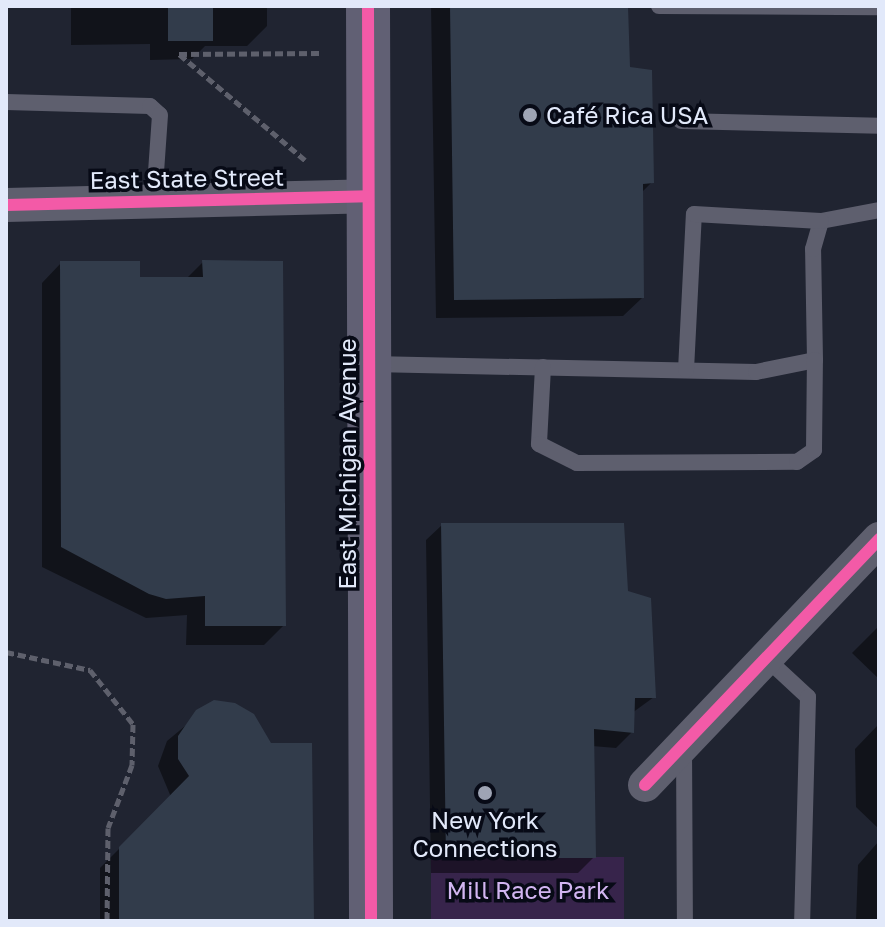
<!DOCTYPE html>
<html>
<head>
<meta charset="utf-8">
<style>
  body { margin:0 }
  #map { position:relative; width:885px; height:927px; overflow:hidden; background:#202431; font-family:"Golos Text",sans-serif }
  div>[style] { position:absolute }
  .green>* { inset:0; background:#37244b; transform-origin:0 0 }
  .shadow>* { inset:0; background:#0007 }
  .building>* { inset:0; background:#323c4b; transform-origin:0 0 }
  .path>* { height:5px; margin-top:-2.5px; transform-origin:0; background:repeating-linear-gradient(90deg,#5e606c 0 8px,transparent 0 12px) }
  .lane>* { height:16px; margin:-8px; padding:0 8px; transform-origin:8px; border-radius:8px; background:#5e5f6e }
  .street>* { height:34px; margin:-17px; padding:0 17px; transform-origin:17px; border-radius:17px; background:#5e5f6e }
  .secondary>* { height:44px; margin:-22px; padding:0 22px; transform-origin:22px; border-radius:22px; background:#616074 }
  .cycleway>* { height:12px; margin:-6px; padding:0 6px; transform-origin:6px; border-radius:6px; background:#f35aa7 }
  .dots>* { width:22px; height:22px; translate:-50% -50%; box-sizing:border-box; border:4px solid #070a16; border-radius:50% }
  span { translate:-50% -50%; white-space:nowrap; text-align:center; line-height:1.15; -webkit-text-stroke:7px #070a16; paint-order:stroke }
  .poi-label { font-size:24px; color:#e2e9fa }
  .left { translate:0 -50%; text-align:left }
  .street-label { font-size:24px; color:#e2e9fa }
  .park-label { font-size:24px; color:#d2b5f1 }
  .frame { position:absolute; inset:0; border:8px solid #e2e9fa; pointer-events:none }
</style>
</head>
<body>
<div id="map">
  <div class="green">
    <div style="left:431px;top:857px;width:193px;height:64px"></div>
  </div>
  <div class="shadow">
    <div style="clip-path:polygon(71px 6px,267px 6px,267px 26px,247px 46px,205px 46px,192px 59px,150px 60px,150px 44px,71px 45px)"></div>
    <div style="clip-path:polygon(431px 6px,603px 6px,628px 69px,652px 182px,641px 193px,642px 298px,623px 316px,436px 318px)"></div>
    <div style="clip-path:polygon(203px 262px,284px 625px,264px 645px,186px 645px,187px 615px,146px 618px,42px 567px,42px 283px,61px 263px,138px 279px,186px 279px)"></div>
    <div style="clip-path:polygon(442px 525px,627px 593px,654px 697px,632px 713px,632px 732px,616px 748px,592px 746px,594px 857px,578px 873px,431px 873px,426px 540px)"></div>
    <div style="clip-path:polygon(879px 626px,879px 679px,852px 653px)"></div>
    <div style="clip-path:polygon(214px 702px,311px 921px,100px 921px,100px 868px,171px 797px,158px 766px,167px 741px)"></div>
    <div style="clip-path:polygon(879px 724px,879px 829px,856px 807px,855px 749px)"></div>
    <div style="clip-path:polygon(879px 841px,879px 921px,856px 921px,858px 865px)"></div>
  </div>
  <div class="building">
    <div style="left:168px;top:6px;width:45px;height:35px"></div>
    <div style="clip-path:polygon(450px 6px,628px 6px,630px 67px,652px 70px,654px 183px,643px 184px,644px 298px,454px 300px)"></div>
    <div style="clip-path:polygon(202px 260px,283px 261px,286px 626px,205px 626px,205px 596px,166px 599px,149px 594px,61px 547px,60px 261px,140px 261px,140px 277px,203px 277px)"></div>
    <div style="clip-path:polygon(441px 523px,624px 523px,628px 591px,651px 598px,656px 698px,635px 698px,634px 733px,594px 729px,596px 858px,446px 858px)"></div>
    <div style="clip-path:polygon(214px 700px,235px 703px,254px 714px,271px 743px,312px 743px,314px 921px,119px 921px,119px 847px,189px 776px,178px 759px,178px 736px,196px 710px)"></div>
  </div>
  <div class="path">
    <div style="left:305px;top:160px;width:165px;rotate:-139.9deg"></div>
    <div style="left:179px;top:54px;width:141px;rotate:-0.4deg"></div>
    <div style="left:6px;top:652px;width:86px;rotate:12.1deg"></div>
    <div style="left:90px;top:670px;width:69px;rotate:51.5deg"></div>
    <div style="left:133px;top:724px;width:41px;rotate:91.4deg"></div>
    <div style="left:132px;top:765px;width:67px;rotate:110.9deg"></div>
    <div style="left:108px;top:828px;width:93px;rotate:90.6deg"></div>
  </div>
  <div class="lane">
    <div style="left:659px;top:6px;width:220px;rotate:0.3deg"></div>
    <div style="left:6px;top:102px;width:144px;rotate:1.6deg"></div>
    <div style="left:150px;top:106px;width:13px;rotate:42deg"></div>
    <div style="left:160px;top:115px;width:86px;rotate:94deg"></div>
    <div style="left:681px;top:121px;width:198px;rotate:1.4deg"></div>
    <div style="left:372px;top:364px;width:384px;rotate:1.2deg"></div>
    <div style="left:756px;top:372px;width:60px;rotate:-11.5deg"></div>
    <div style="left:815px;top:360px;width:111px;rotate:-91deg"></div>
    <div style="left:813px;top:249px;width:29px;rotate:-74deg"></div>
    <div style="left:821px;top:221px;width:59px;rotate:-10.7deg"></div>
    <div style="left:543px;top:367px;width:77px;rotate:93deg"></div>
    <div style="left:539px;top:444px;width:42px;rotate:26.6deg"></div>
    <div style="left:577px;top:463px;width:220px;rotate:-0.3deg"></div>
    <div style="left:797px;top:462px;width:21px;rotate:-35deg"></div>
    <div style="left:814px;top:450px;width:90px;rotate:-89.4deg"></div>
    <div style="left:686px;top:370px;width:156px;rotate:-87.1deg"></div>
    <div style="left:694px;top:214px;width:127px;rotate:3.2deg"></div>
    <div style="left:767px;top:659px;width:56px;rotate:42.8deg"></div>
    <div style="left:808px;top:697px;width:224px;rotate:91.5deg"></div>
    <div style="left:684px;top:747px;width:174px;rotate:89.7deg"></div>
  </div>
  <div class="street">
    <div style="left:6px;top:205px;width:362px;rotate:-1.4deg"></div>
    <div style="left:645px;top:785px;width:340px;rotate:-46.4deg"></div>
  </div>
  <div class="secondary">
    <div style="left:368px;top:6px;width:915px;rotate:89.81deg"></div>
  </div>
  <div class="cycleway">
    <div style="left:368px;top:6px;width:915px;rotate:89.81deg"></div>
    <div style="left:6px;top:205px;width:362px;rotate:-1.4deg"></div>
    <div style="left:645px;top:785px;width:340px;rotate:-46.4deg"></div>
  </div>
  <div class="dots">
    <div style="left:530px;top:115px;background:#9ea4b4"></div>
    <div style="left:485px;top:793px;background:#9ea4b4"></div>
  </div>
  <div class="poi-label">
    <span class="left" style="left:546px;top:115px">Café Rica USA</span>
    <span style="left:485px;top:834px">New York<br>Connections</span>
  </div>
  <div class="street-label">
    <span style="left:187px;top:178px;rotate:-1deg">East State Street</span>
    <span style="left:347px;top:464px;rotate:-90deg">East Michigan Avenue</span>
  </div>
  <div class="park-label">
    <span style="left:528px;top:890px">Mill Race Park</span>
  </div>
  <div class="frame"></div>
</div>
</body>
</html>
